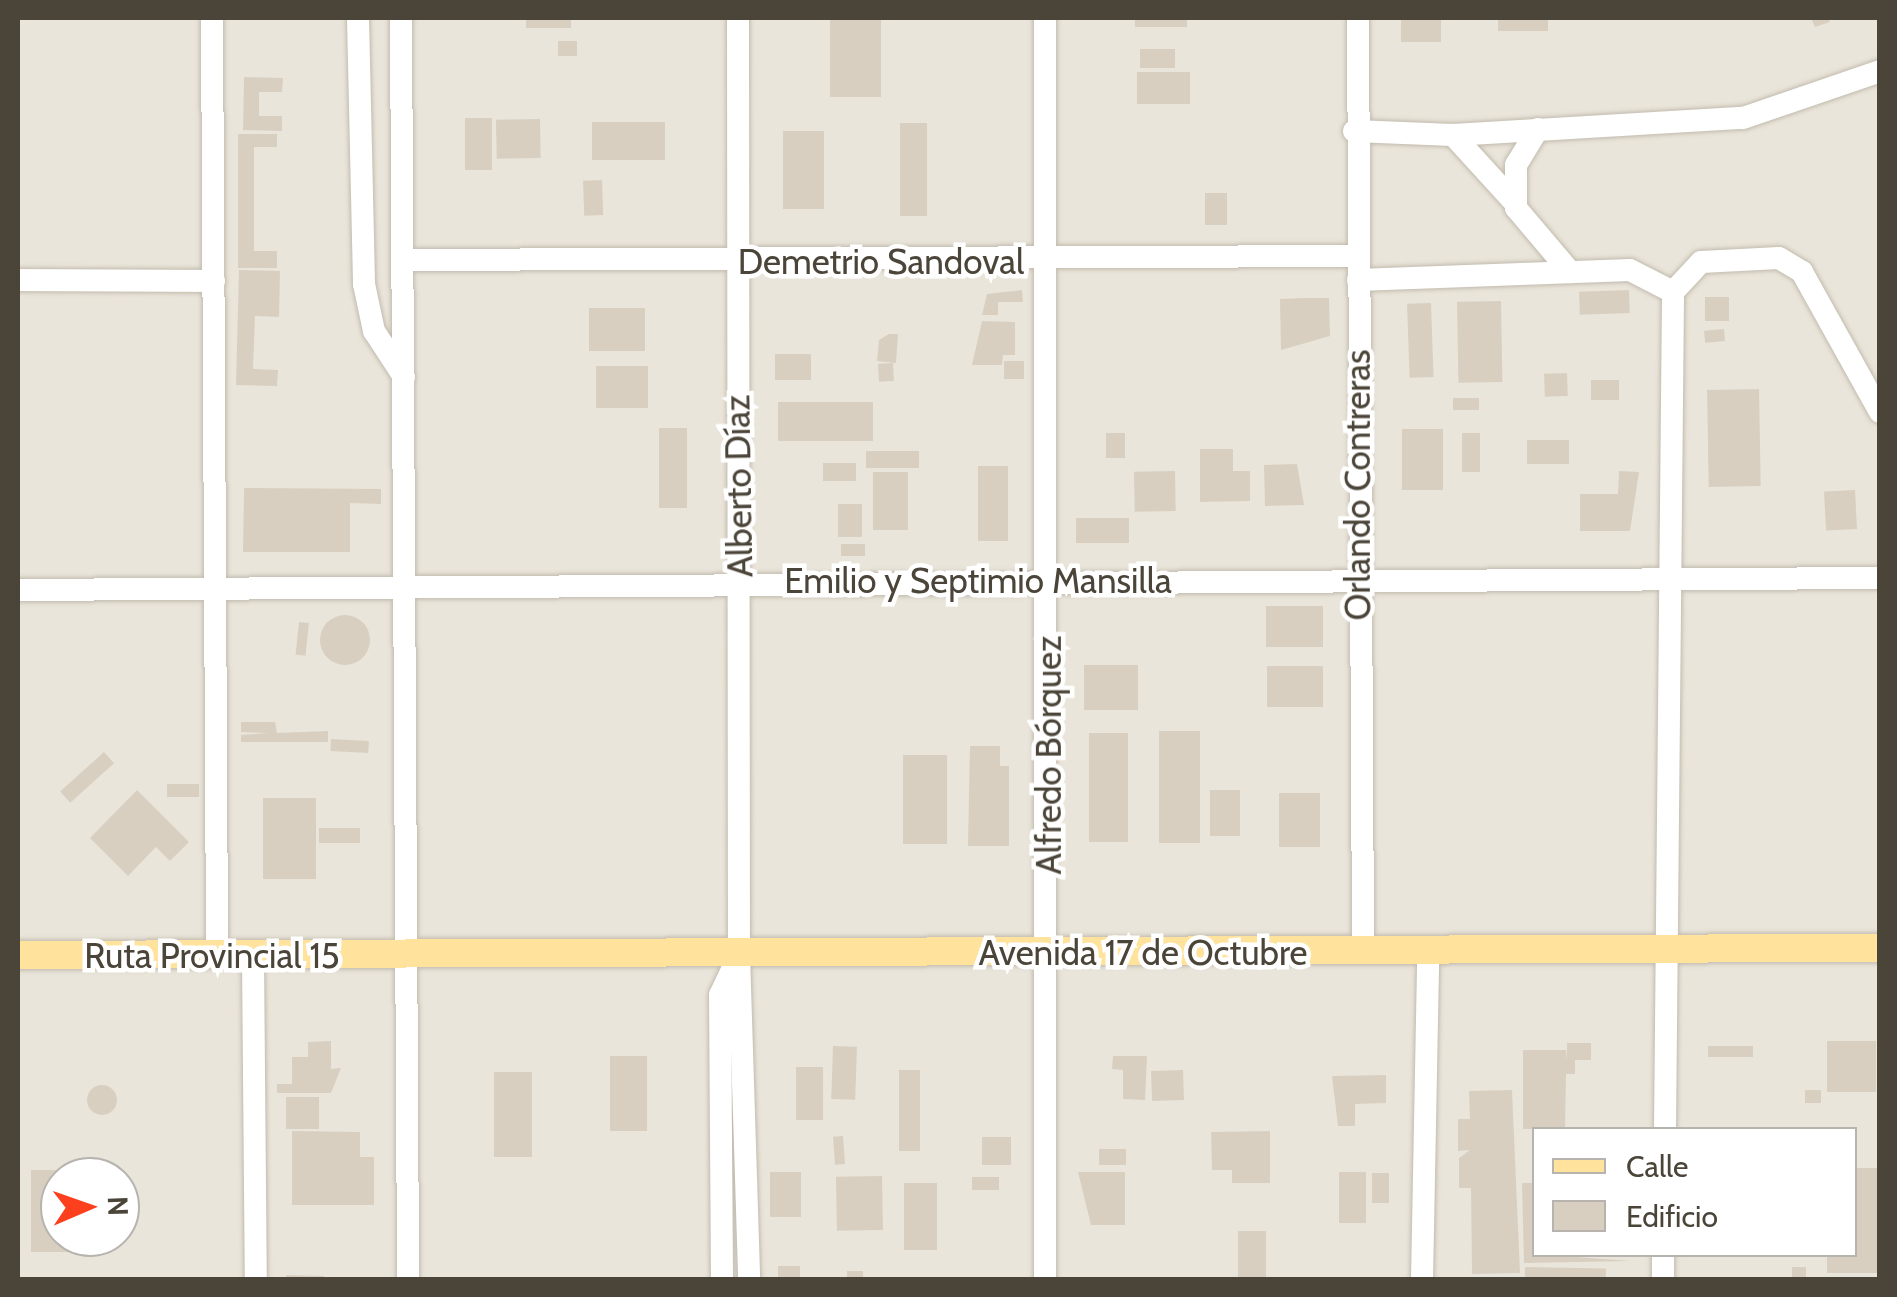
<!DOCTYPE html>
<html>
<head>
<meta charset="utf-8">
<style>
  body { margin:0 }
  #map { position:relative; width:1897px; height:1297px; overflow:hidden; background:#f6f3ec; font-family:Cabin,sans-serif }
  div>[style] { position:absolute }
  .residential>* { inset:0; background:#eae5da }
  .building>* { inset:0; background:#d8cfc1; transform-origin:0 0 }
  .round { border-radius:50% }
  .roads { filter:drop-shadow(0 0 2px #c2bbae) drop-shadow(0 0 2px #c2bbae) }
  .minor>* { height:22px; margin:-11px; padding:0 11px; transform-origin:11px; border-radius:11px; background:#fff }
  .major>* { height:28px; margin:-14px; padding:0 14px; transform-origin:14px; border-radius:14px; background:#ffe39c }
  span { translate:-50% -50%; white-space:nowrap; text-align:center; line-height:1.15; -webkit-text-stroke:9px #fff; paint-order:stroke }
  .street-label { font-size:35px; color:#4b4439 }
  .frame { position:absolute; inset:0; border:20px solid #4b4439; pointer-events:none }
  .legend { position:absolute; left:1532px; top:1127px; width:325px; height:130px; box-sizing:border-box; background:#fff; border:2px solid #b7b4b0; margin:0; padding:12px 18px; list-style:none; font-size:30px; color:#4b4439 }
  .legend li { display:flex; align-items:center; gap:20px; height:50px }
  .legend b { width:50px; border:2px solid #b7b4b0 }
  .north { position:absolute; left:40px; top:1157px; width:100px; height:100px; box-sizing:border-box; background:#fff; border:2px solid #b7b4b0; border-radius:50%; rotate:88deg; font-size:28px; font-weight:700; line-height:40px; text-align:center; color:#4b4439 }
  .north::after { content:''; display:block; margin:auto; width:35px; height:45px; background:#fc3f1d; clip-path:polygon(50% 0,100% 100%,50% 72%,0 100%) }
</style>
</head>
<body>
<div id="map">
  <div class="residential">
    <div style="clip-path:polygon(evenodd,18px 18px,1879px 18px,1879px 1279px,18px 1279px,18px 18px,1534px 1130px,1854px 1130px,1854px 1254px,1534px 1254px,1534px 1130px,18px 18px,60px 1177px,120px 1177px,120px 1237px,60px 1237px,60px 1177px)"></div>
  </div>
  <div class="building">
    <div style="left:526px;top:18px;width:45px;height:10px"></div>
    <div style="left:830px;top:18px;width:51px;height:79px"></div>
    <div style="left:1135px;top:18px;width:52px;height:9px"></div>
    <div style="left:1401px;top:18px;width:40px;height:24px"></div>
    <div style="left:1498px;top:18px;width:50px;height:13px"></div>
    <div style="clip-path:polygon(1811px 18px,1828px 18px,1830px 22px,1815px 27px)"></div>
    <div style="left:577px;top:41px;width:15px;height:19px;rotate:90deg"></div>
    <div style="left:1140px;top:49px;width:35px;height:19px"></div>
    <div style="left:1137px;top:72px;width:53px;height:32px"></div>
    <div style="clip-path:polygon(244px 77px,283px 78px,282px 92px,259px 92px,259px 116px,282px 116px,282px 131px,243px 130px)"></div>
    <div style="left:492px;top:118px;width:52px;height:27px;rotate:90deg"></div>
    <div style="left:540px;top:119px;width:39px;height:44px;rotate:89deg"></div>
    <div style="left:592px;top:122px;width:73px;height:38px"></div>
    <div style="left:900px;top:123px;width:27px;height:93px"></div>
    <div style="left:783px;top:131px;width:41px;height:78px"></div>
    <div style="clip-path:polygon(238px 134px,277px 134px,277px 147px,254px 147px,254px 251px,277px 251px,277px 268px,238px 268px)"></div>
    <div style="left:602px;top:180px;width:35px;height:19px;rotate:88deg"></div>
    <div style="left:1205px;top:193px;width:22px;height:32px"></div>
    <div style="clip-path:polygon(239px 270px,280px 271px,279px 317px,255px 316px,253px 369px,278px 370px,277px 386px,236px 385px)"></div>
    <div style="clip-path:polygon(1022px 290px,1023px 302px,998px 302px,998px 315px,982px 315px,987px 294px)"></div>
    <div style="left:1629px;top:290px;width:23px;height:50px;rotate:88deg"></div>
    <div style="left:1729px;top:297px;width:24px;height:24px;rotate:90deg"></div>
    <div style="clip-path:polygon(1305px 298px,1329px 298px,1330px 336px,1281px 350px,1280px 299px)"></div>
    <div style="left:1501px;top:301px;width:81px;height:44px;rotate:89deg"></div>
    <div style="left:1431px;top:303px;width:74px;height:24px;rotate:88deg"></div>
    <div style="left:645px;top:308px;width:43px;height:56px;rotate:90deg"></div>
    <div style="clip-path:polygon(982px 321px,1015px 322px,1015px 355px,1003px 355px,1002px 365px,972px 365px)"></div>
    <div style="left:1724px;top:329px;width:12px;height:20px;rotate:85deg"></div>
    <div style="clip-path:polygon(889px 334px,898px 334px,896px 363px,877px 361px,879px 340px)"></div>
    <div style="left:775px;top:354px;width:36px;height:26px"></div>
    <div style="left:1024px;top:361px;width:18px;height:20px;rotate:90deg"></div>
    <div style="left:893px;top:363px;width:18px;height:15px;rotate:87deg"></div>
    <div style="left:596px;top:366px;width:52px;height:42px"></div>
    <div style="left:1567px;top:373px;width:23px;height:23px;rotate:88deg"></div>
    <div style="left:1591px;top:380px;width:28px;height:20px"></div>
    <div style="left:1759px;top:389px;width:97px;height:52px;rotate:89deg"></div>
    <div style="left:1453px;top:398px;width:26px;height:12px"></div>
    <div style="left:778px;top:402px;width:95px;height:39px"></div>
    <div style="left:659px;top:428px;width:28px;height:80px"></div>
    <div style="left:1402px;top:429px;width:41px;height:61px"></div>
    <div style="left:1106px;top:433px;width:19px;height:25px"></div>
    <div style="left:1462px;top:433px;width:18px;height:39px"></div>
    <div style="left:1569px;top:440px;width:24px;height:42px;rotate:90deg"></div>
    <div style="clip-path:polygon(1200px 449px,1233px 449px,1233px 471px,1250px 471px,1250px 501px,1200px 502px)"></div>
    <div style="left:866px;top:451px;width:53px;height:17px"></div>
    <div style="left:823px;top:463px;width:33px;height:18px"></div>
    <div style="clip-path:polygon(1297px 464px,1304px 505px,1265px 506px,1264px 465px)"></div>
    <div style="left:978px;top:466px;width:30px;height:75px"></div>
    <div style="left:1175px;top:471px;width:40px;height:41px;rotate:89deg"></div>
    <div style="clip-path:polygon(1619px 471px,1639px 472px,1630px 531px,1580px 531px,1580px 494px,1618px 494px)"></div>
    <div style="left:873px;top:472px;width:35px;height:58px"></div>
    <div style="clip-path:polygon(244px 488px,381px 489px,381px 504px,350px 503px,350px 552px,243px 552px)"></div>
    <div style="left:1855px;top:490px;width:39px;height:31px;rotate:87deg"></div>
    <div style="left:838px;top:504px;width:24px;height:33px"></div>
    <div style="left:1076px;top:518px;width:53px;height:25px"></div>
    <div style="left:841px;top:544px;width:24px;height:12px"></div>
    <div style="left:1266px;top:606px;width:57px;height:41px"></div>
    <div class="round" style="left:320px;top:615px;width:50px;height:50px"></div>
    <div style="left:299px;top:622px;width:10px;height:33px;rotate:6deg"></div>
    <div style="left:1084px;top:665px;width:54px;height:45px"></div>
    <div style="left:1267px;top:666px;width:56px;height:41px"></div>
    <div style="clip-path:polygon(241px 722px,275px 722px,277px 733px,328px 731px,328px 742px,241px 742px,241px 735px,268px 733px,241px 732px)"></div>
    <div style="left:1159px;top:731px;width:41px;height:112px"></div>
    <div style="left:1089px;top:733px;width:39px;height:109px"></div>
    <div style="left:331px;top:739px;width:38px;height:12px;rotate:3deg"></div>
    <div style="clip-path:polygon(970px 746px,1000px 746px,1000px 766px,1009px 766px,1009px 846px,968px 846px)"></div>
    <div style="left:104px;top:752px;width:15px;height:59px;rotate:48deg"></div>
    <div style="left:903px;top:755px;width:44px;height:89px"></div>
    <div style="left:199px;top:784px;width:13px;height:32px;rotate:90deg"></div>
    <div style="clip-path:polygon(137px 790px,189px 842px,170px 861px,156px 847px,128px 876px,90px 838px)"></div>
    <div style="left:1210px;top:790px;width:30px;height:46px"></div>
    <div style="left:1279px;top:793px;width:41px;height:54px"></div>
    <div style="left:263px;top:798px;width:53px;height:81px"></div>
    <div style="left:360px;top:828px;width:15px;height:41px;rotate:90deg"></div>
    <div style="clip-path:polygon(331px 1041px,331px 1069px,341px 1068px,331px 1093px,277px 1093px,277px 1084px,292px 1084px,292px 1057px,308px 1057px,308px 1042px)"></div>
    <div style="left:1827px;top:1041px;width:49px;height:51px"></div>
    <div style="clip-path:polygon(1567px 1043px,1591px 1043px,1591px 1060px,1575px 1060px,1575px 1074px,1566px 1074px,1565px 1129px,1523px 1129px,1523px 1050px,1566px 1050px,1567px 1060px)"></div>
    <div style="left:833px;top:1046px;width:24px;height:53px;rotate:2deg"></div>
    <div style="left:1708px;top:1046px;width:45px;height:11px"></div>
    <div style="left:610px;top:1056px;width:37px;height:75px"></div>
    <div style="clip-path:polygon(1113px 1056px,1147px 1056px,1145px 1100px,1123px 1099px,1123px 1070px,1112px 1069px)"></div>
    <div style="left:796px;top:1067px;width:27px;height:53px"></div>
    <div style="left:899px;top:1070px;width:21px;height:81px"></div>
    <div style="left:1183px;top:1070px;width:30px;height:32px;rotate:88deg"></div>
    <div style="left:494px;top:1072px;width:38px;height:85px"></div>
    <div style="clip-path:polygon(1386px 1075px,1386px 1103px,1355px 1104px,1355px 1126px,1338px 1126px,1332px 1076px)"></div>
    <div class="round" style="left:87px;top:1085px;width:30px;height:30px"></div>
    <div style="clip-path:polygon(1512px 1090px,1520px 1273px,1472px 1274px,1471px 1188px,1459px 1188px,1459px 1158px,1470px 1150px,1458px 1151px,1458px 1119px,1470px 1119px,1469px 1091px)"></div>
    <div style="left:1805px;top:1090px;width:16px;height:13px"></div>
    <div style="left:286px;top:1097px;width:33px;height:32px"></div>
    <div style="clip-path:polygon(292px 1131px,360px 1132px,360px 1157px,374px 1157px,374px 1205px,292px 1205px)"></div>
    <div style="clip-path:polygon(1270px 1131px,1270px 1183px,1232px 1183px,1232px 1170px,1212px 1170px,1211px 1132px)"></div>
    <div style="left:843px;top:1136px;width:28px;height:10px;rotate:86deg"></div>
    <div style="left:982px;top:1137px;width:29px;height:28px"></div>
    <div style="left:1099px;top:1149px;width:27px;height:16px"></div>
    <div style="clip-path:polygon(1854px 1168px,1880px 1168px,1880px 1273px,1827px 1273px,1827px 1254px,1854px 1254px)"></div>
    <div style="clip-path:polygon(31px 1170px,112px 1170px,112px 1177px,60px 1177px,60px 1237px,112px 1237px,112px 1252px,31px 1252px)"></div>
    <div style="left:770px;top:1172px;width:31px;height:45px"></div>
    <div style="clip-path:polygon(1078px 1172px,1125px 1172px,1125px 1225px,1091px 1225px)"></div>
    <div style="left:1339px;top:1172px;width:27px;height:51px"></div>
    <div style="left:1372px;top:1173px;width:17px;height:30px"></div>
    <div style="left:882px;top:1176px;width:54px;height:46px;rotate:89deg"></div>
    <div style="left:972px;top:1177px;width:27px;height:13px"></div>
    <div style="left:904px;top:1183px;width:33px;height:67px"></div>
    <div style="clip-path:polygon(1522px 1183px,1534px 1183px,1534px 1254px,1631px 1261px,1524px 1263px)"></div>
    <div style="left:1238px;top:1231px;width:28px;height:48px"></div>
    <div style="left:778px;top:1266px;width:22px;height:13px"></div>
    <div style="left:1525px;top:1267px;width:81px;height:12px;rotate:1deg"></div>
    <div style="left:1792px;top:1267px;width:14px;height:12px"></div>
    <div style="left:847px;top:1271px;width:16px;height:8px"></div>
    <div style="clip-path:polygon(286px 1275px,324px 1276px,324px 1279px,286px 1279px)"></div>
  </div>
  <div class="roads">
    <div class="minor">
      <div style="left:212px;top:18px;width:939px;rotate:89.69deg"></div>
      <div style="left:358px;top:18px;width:266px;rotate:88.7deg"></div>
      <div style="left:364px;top:284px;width:48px;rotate:78deg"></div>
      <div style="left:374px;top:331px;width:55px;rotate:56.9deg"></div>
      <div style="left:401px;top:18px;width:1262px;rotate:89.68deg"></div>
      <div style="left:738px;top:18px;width:937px;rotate:89.94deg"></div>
      <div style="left:739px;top:955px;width:325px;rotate:88.2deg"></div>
      <div style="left:1358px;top:18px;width:934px;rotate:89.69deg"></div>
      <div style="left:1538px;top:129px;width:42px;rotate:121.4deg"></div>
      <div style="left:1516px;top:165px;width:43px;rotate:90deg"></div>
      <div style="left:1516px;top:208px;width:84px;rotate:49.8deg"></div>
      <div style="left:1354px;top:131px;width:99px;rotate:2.3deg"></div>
      <div style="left:1453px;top:135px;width:290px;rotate:-3.4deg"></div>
      <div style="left:1743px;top:118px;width:145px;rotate:-18.9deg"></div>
      <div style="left:1453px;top:135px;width:92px;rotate:47.6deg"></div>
      <div style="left:404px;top:260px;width:954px;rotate:-0.24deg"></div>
      <div style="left:18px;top:280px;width:196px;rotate:0.3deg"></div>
      <div style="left:1358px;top:280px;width:272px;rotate:-2.1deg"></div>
      <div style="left:1630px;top:270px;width:48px;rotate:27.1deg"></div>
      <div style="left:1673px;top:292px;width:41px;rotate:-47deg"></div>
      <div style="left:1701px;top:262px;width:78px;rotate:-2.9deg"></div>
      <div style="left:1779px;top:258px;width:27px;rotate:31deg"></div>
      <div style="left:1802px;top:272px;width:160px;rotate:60.9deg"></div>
      <div style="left:18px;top:590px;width:1862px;rotate:-0.37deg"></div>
      <div style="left:253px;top:957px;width:323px;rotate:89.5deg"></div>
      <div style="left:1665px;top:1130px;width:838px;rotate:-89.45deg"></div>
      <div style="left:722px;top:1280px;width:285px;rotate:-90.4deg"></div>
      <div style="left:720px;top:995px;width:44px;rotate:-64.6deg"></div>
      <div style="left:1045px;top:1280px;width:1262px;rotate:-90deg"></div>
      <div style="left:1422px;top:1280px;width:327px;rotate:-88.9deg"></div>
      <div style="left:1663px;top:1280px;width:26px;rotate:-90deg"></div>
    </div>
    <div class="major">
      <div style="left:18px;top:955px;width:1862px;rotate:-0.22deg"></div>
    </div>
  </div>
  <div class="street-label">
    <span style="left:881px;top:262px">Demetrio Sandoval</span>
    <span style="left:1358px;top:485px;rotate:-90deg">Orlando Contreras</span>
    <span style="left:739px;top:486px;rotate:-91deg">Alberto Díaz</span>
    <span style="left:978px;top:581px">Emilio y Septimio Mansilla</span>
    <span style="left:1049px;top:755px;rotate:-90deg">Alfredo Bórquez</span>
    <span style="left:1143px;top:953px">Avenida 17 de Octubre</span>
    <span style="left:212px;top:956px">Ruta Provincial 15</span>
  </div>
  <div class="frame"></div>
  <ul class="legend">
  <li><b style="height:12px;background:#ffe39c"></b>Calle</li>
  <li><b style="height:28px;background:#d8cfc1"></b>Edificio</li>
  </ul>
  <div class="north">N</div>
</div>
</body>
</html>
